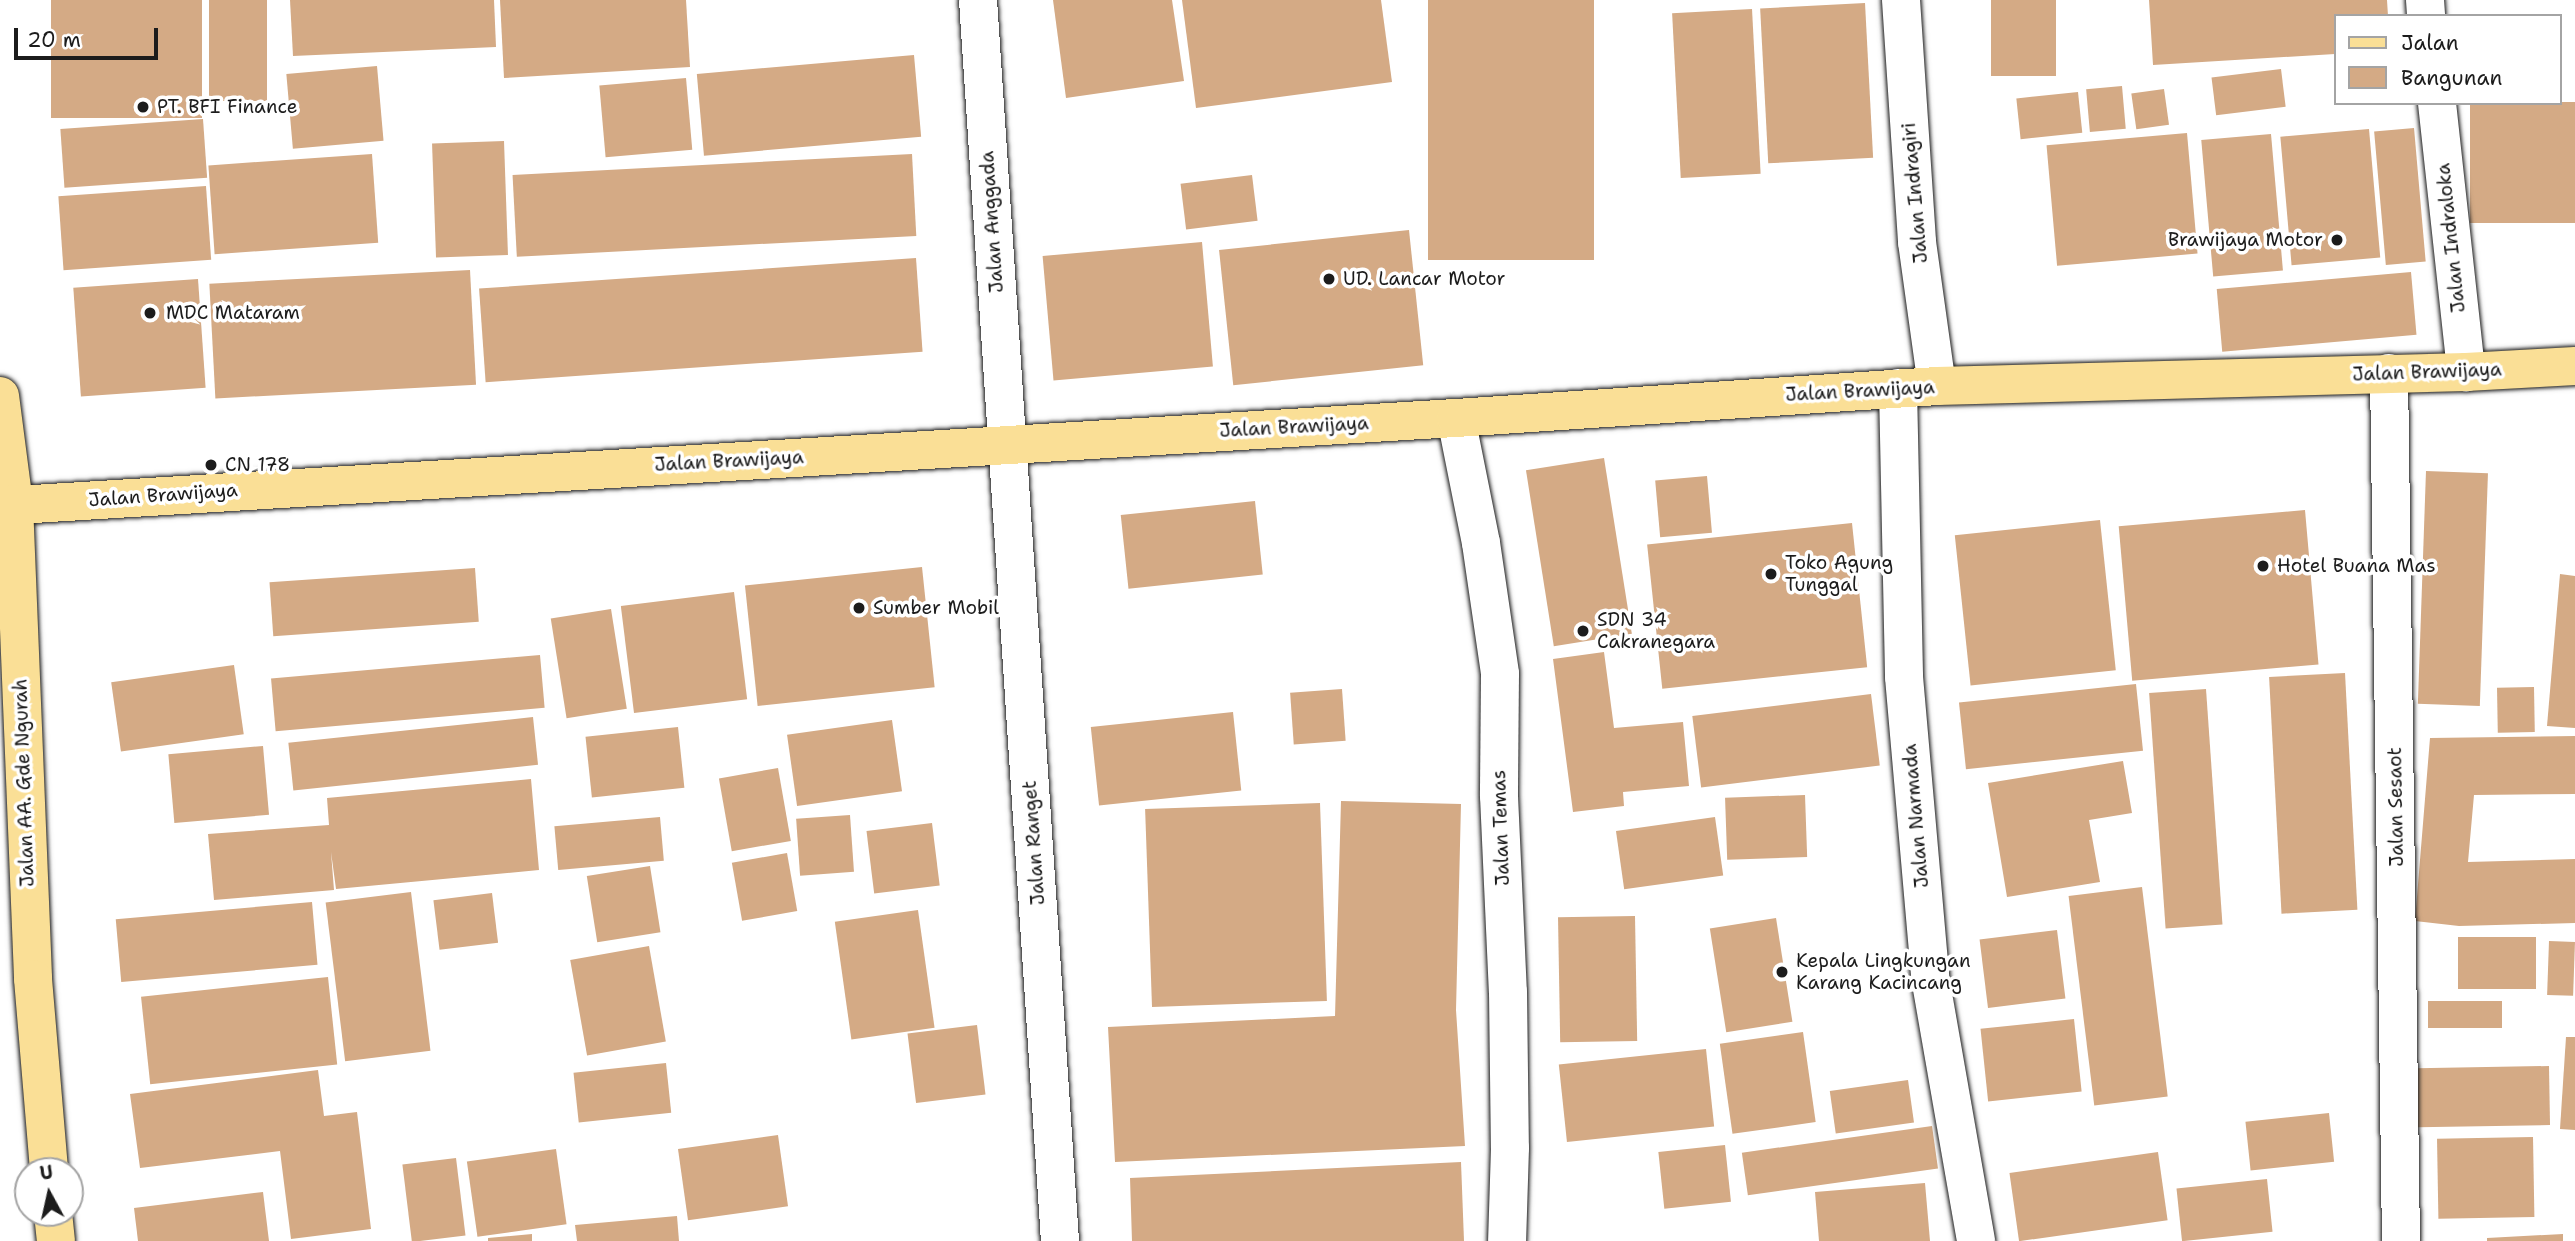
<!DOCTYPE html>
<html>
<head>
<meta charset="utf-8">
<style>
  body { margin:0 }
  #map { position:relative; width:2575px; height:1241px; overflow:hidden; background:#fff; font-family:"Shantell Sans",sans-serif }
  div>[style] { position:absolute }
  .building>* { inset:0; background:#d4aa85; transform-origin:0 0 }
  .roads { filter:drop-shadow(0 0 2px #1c1c1c) drop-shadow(0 0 2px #1c1c1c) }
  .street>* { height:38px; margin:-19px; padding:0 19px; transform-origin:19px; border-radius:19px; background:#fff }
  .primary>* { height:38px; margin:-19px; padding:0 19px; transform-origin:19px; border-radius:19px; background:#fadf96 }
  .dots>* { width:19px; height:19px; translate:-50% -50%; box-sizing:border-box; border:4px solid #fff; border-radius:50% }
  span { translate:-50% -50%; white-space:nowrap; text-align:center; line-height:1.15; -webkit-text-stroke:7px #fff; paint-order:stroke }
  .poi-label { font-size:19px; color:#1c1c1c }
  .left { translate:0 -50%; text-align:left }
  .right { translate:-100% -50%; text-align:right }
  .street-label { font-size:19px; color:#1c1c1c }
  .legend { position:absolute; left:2334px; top:14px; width:228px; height:91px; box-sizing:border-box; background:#fff; border:2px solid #a4a4a4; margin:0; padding:9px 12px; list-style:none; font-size:21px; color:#1c1c1c }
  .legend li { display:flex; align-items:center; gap:14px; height:35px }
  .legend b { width:35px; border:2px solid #a4a4a4 }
  .north { position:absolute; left:14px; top:1157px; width:70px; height:70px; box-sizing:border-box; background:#fff; border:2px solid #a4a4a4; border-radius:50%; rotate:352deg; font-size:19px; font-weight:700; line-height:28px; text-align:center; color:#1c1c1c }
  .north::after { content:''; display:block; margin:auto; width:24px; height:32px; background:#1c1c1c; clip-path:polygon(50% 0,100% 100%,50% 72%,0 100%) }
  .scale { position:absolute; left:14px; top:28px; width:144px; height:32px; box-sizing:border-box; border:4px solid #1c1c1c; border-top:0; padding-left:9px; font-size:21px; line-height:24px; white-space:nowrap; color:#1c1c1c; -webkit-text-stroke:5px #fff; paint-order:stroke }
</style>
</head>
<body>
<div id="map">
  <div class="building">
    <div style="left:51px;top:0;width:151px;height:118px"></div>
    <div style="left:209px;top:0;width:58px;height:101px"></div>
    <div style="clip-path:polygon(290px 0,494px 0,496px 47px,293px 56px)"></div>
    <div style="clip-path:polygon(500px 0,686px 0,690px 67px,504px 78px)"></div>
    <div style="clip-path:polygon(1053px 0,1172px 0,1184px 81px,1066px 98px)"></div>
    <div style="clip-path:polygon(1182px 0,1381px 0,1392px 82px,1196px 108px)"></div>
    <div style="left:1428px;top:0;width:166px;height:260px"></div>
    <div style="left:1991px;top:0;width:65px;height:76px"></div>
    <div style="clip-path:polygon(2149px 0,2387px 0,2388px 16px,2335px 16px,2335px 54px,2153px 65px)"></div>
    <div style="left:1865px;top:3px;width:155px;height:105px;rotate:87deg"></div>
    <div style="left:1752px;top:9px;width:165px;height:80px;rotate:87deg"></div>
    <div style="left:914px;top:55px;width:82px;height:218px;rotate:85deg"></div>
    <div style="left:377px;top:66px;width:75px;height:91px;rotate:85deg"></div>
    <div style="left:2281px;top:69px;width:38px;height:70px;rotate:83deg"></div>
    <div style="left:686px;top:78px;width:72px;height:87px;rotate:85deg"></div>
    <div style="left:2122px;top:86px;width:43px;height:36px;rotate:85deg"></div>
    <div style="left:2164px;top:89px;width:36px;height:33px;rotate:82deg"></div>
    <div style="left:2078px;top:92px;width:41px;height:62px;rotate:84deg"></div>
    <div style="left:2575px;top:102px;width:121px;height:105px;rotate:90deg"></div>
    <div style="left:203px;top:119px;width:59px;height:143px;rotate:86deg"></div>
    <div style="left:2414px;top:128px;width:134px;height:40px;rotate:85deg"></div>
    <div style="left:2369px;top:129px;width:129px;height:89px;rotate:85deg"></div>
    <div style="left:2187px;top:133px;width:121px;height:141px;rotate:85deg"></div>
    <div style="left:2271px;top:134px;width:137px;height:70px;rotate:85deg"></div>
    <div style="left:504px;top:141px;width:114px;height:72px;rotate:88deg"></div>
    <div style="left:372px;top:154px;width:89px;height:164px;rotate:86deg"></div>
    <div style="left:912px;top:154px;width:82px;height:400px;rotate:87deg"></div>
    <div style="left:1252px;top:175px;width:46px;height:72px;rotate:83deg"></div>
    <div style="left:206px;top:186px;width:74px;height:148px;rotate:86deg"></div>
    <div style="left:1409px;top:230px;width:136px;height:191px;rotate:84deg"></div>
    <div style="left:1202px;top:242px;width:125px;height:160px;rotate:85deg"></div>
    <div style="left:916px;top:258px;width:94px;height:438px;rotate:86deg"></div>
    <div style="left:470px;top:270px;width:115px;height:261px;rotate:87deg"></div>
    <div style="left:2411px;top:272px;width:63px;height:195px;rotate:85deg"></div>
    <div style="left:198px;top:279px;width:109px;height:125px;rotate:86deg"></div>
    <div style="left:1604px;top:458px;width:178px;height:79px;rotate:81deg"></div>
    <div style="left:2426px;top:471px;width:62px;height:233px;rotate:2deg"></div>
    <div style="left:1707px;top:476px;width:57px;height:52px;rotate:85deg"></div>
    <div style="left:1255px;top:501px;width:74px;height:135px;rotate:84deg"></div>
    <div style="left:2305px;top:510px;width:155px;height:187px;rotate:85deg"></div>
    <div style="left:2100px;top:520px;width:151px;height:146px;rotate:84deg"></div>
    <div style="left:1852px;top:523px;width:145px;height:206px;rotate:84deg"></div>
    <div style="left:922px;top:567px;width:121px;height:178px;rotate:84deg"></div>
    <div style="left:475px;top:568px;width:54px;height:206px;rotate:86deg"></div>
    <div style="clip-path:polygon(2560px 574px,2575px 576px,2575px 728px,2547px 726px)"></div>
    <div style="left:734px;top:592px;width:108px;height:114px;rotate:83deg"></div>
    <div style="left:611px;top:609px;width:101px;height:61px;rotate:81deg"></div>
    <div style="clip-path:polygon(1604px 652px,1614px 728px,1683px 722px,1689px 786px,1623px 792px,1624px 806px,1573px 812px,1553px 659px)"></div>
    <div style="left:540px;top:655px;width:53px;height:270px;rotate:85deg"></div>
    <div style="left:234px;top:665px;width:70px;height:124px;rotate:82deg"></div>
    <div style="left:2345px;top:673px;width:237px;height:76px;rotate:87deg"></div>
    <div style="left:2136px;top:684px;width:67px;height:178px;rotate:84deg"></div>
    <div style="left:2534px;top:687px;width:45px;height:37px;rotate:89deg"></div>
    <div style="left:1342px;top:689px;width:52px;height:52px;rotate:86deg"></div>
    <div style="left:2206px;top:689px;width:236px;height:57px;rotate:86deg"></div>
    <div style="left:1871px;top:694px;width:72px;height:180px;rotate:83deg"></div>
    <div style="left:1233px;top:712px;width:79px;height:143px;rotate:84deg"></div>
    <div style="left:533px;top:717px;width:48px;height:246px;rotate:84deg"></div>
    <div style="left:892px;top:720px;width:72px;height:106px;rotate:82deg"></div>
    <div style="left:678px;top:727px;width:61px;height:93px;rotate:84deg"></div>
    <div style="clip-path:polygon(2575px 736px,2575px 794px,2474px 795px,2468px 862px,2575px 859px,2575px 923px,2459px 926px,2415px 921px,2430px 738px)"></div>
    <div style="left:263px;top:746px;width:69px;height:95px;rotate:85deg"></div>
    <div style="clip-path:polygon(2123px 761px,2132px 813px,2089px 820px,2100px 882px,2007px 897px,1988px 783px)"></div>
    <div style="left:778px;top:768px;width:74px;height:60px;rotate:80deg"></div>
    <div style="clip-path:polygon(531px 779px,539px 870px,336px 889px,331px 852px,334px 890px,214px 900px,208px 834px,329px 825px,327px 798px)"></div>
    <div style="left:1805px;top:795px;width:62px;height:80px;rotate:88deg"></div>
    <div style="clip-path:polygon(1341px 801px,1461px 804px,1456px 1010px,1465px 1146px,1115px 1162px,1108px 1027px,1335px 1016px)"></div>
    <div style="left:1320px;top:803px;width:198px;height:175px;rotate:88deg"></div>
    <div style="left:850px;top:815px;width:57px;height:54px;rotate:86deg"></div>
    <div style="left:660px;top:817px;width:44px;height:106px;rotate:85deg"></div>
    <div style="left:1715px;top:817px;width:59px;height:100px;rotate:82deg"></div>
    <div style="left:932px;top:823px;width:63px;height:66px;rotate:83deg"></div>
    <div style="left:787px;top:853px;width:59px;height:56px;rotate:80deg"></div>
    <div style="left:650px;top:866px;width:67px;height:64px;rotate:81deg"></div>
    <div style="left:2142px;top:887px;width:211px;height:74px;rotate:83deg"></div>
    <div style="left:411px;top:892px;width:160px;height:86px;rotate:83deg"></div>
    <div style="left:492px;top:893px;width:50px;height:59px;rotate:83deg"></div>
    <div style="left:312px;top:902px;width:63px;height:197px;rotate:85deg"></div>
    <div style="left:918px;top:910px;width:119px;height:84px;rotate:82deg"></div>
    <div style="left:1635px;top:916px;width:125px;height:77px;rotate:89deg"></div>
    <div style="left:1776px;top:918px;width:105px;height:67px;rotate:81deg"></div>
    <div style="left:2057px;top:930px;width:69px;height:78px;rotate:83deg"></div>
    <div style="left:2536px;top:937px;width:52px;height:78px;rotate:90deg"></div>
    <div style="left:2549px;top:941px;width:26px;height:54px;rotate:2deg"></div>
    <div style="left:649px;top:946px;width:97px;height:80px;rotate:80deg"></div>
    <div style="left:328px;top:977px;width:88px;height:188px;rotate:84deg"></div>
    <div style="left:2428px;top:1001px;width:74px;height:27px"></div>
    <div style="left:2074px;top:1019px;width:73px;height:94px;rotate:84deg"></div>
    <div style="left:977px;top:1025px;width:70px;height:70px;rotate:83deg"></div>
    <div style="left:1803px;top:1032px;width:91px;height:84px;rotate:82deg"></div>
    <div style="clip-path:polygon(2566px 1037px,2575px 1037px,2575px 1130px,2560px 1129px)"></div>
    <div style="left:1706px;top:1049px;width:78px;height:148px;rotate:84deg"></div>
    <div style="left:666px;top:1063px;width:50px;height:93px;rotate:84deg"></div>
    <div style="left:2549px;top:1066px;width:59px;height:132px;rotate:89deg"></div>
    <div style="clip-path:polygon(318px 1070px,324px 1116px,357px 1112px,371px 1229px,291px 1239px,280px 1151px,140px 1168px,130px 1094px)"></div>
    <div style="left:1908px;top:1080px;width:43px;height:79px;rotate:82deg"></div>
    <div style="left:2329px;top:1113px;width:49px;height:84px;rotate:84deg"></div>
    <div style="left:1932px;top:1126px;width:43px;height:192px;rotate:82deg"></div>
    <div style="left:778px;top:1135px;width:72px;height:101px;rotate:82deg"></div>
    <div style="left:2533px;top:1137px;width:80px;height:96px;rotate:89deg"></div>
    <div style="left:1725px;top:1145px;width:57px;height:67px;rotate:84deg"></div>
    <div style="left:556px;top:1149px;width:76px;height:90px;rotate:82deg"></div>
    <div style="left:2158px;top:1152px;width:69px;height:150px;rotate:82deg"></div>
    <div style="left:456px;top:1158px;width:78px;height:54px;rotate:83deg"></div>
    <div style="clip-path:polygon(1461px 1162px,1464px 1241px,1132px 1241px,1130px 1178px)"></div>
    <div style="left:2267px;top:1179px;width:53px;height:91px;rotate:84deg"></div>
    <div style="clip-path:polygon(1925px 1183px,1930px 1241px,1819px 1241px,1815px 1192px)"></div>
    <div style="clip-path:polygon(263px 1192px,269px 1241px,138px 1241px,134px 1208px)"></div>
    <div style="clip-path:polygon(677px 1216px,679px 1241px,577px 1241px,575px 1225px)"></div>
    <div style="clip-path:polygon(532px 1234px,532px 1241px,488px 1241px,488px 1238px)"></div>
    <div style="clip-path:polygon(2563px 1234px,2563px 1241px,2487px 1241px,2487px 1238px)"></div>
  </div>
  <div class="roads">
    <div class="street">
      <div style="left:978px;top:0;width:1244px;rotate:86.22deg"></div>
      <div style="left:1901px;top:0;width:243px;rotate:86.2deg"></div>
      <div style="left:1917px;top:242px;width:145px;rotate:82.1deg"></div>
      <div style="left:2425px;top:0;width:16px;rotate:86deg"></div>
      <div style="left:2437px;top:103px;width:271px;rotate:83.8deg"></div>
      <div style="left:2389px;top:373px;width:868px;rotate:89.21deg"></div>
      <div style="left:1898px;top:388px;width:289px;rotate:88.8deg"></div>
      <div style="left:1904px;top:677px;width:301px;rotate:85deg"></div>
      <div style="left:1930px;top:977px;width:268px;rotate:80.1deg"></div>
      <div style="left:1456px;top:418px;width:127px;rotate:78.7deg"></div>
      <div style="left:1481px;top:543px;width:132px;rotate:81.7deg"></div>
      <div style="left:1500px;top:674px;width:122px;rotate:90.5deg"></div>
      <div style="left:1499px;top:796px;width:196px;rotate:87.4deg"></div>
      <div style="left:1508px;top:992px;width:156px;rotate:89.3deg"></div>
      <div style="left:1510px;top:1148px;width:93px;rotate:91.8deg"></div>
    </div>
    <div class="primary">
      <div style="left:0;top:396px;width:109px;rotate:82.6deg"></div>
      <div style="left:14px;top:504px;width:475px;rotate:87.7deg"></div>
      <div style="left:33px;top:979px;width:193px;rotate:85.2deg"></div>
      <div style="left:0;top:506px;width:1459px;rotate:-3.46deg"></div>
      <div style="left:1456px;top:418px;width:482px;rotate:-3.8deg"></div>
      <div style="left:1937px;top:386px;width:529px;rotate:-1.52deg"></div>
      <div style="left:2466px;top:372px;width:109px;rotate:-3.2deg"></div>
      <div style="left:53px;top:1213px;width:28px;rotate:84deg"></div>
    </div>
  </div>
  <div class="dots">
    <div style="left:143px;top:107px;background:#1c1c1c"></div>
    <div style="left:2337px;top:240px;background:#1c1c1c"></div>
    <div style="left:1329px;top:279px;background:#1c1c1c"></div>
    <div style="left:150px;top:313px;background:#1c1c1c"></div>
    <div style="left:211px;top:465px;background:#1c1c1c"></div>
    <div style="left:2263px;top:566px;background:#1c1c1c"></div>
    <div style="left:1771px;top:574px;background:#1c1c1c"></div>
    <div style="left:859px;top:608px;background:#1c1c1c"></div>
    <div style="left:1583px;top:631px;background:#1c1c1c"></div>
    <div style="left:1782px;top:972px;background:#1c1c1c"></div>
  </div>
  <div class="poi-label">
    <span class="left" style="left:157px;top:107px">PT. BFI Finance</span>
    <span class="right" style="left:2323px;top:240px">Brawijaya Motor</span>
    <span class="left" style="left:1343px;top:279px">UD. Lancar Motor</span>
    <span class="left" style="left:166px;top:313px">MDC Mataram</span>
    <span class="left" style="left:225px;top:465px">CN 178</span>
    <span class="left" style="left:1785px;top:574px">Toko Agung<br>Tunggal</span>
    <span class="left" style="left:2277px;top:566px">Hotel Buana Mas</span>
    <span class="left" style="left:873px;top:608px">Sumber Mobil</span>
    <span class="left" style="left:1597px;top:631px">SDN 34<br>Cakranegara</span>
    <span class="left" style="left:1796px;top:972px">Kepala Lingkungan<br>Karang Kacincang</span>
  </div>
  <div class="street-label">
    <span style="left:1915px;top:193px;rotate:-95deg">Jalan Indragiri</span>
    <span style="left:992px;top:222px;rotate:-94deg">Jalan Anggada</span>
    <span style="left:2451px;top:238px;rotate:-96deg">Jalan Indraloka</span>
    <span style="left:2427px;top:372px;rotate:-2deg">Jalan Brawijaya</span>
    <span style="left:1860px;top:391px;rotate:-3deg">Jalan Brawijaya</span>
    <span style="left:1294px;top:427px;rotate:-3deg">Jalan Brawijaya</span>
    <span style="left:729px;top:461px;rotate:-3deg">Jalan Brawijaya</span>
    <span style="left:163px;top:495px;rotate:-4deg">Jalan Brawijaya</span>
    <span style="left:24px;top:783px;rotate:-92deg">Jalan AA. Gde Ngurah</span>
    <span style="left:2396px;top:807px;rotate:-91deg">Jalan Sesaot</span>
    <span style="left:1916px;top:816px;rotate:-95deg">Jalan Narmada</span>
    <span style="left:1501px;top:828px;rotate:-92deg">Jalan Temas</span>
    <span style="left:1034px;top:843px;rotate:-94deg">Jalan Ranget</span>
  </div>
  <ul class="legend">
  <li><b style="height:9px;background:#fadf96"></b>Jalan</li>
  <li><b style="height:19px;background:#d4aa85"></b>Bangunan</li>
  </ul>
  <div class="north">U</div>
  <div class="scale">20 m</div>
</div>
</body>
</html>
